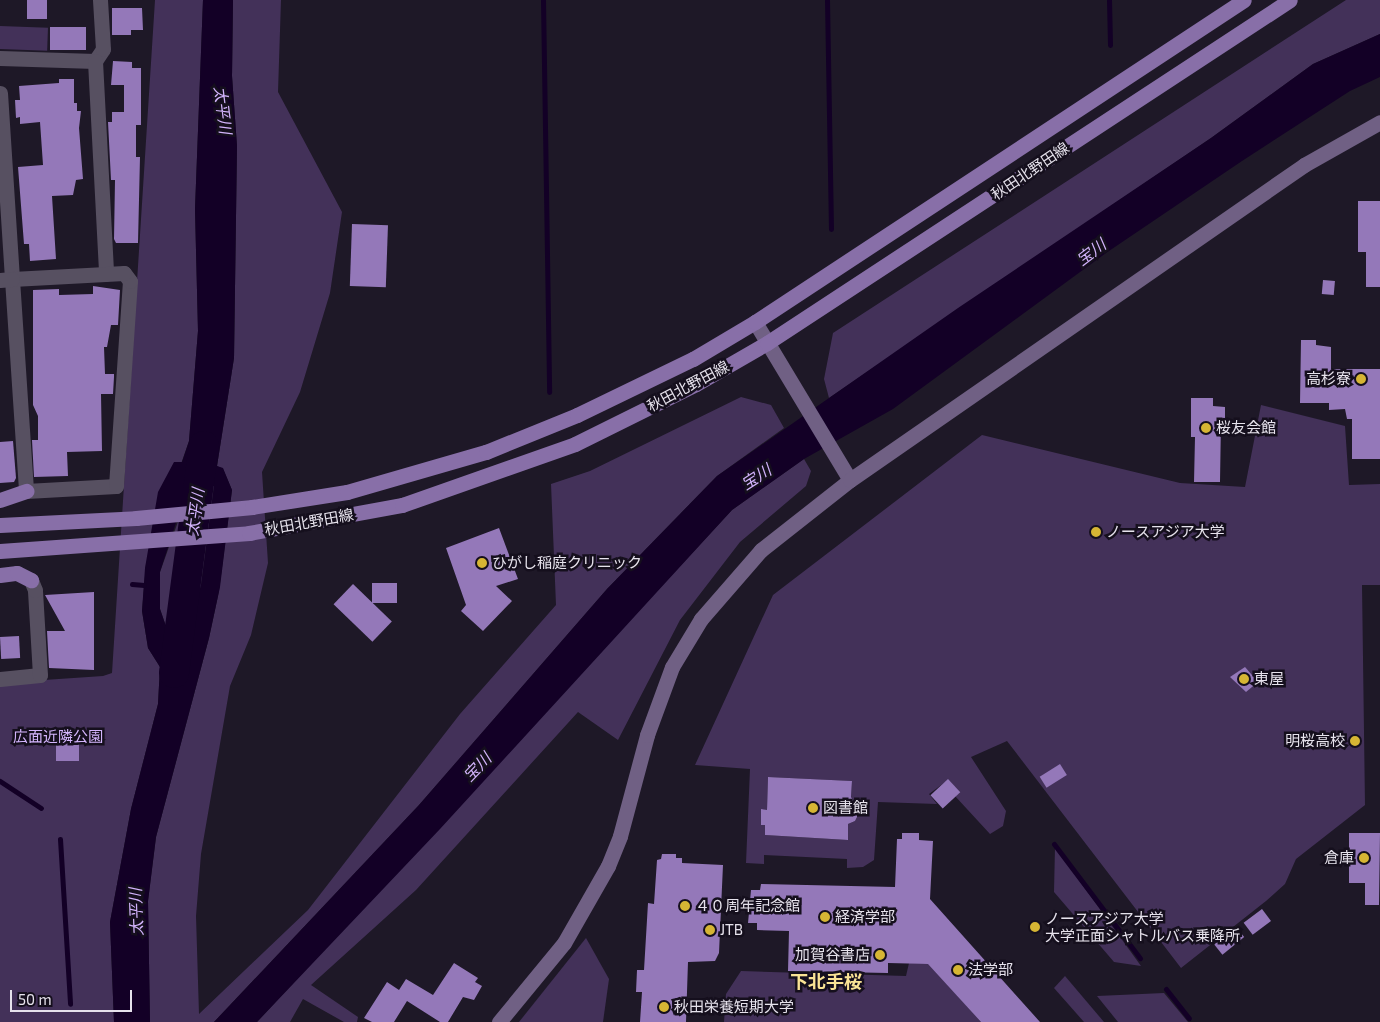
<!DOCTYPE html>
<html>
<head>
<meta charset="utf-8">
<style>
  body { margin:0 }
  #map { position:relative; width:1380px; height:1022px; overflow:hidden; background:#1e1827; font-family:"Exo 2","Noto Sans JP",sans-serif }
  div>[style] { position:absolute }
  .green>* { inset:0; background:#433159; transform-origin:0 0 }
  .water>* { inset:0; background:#130026 }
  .stream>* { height:5px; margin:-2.5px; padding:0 2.5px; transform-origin:2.5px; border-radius:2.5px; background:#130026 }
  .river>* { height:30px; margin:-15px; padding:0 15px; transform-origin:15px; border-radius:15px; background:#130026 }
  .building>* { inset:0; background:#9478b9; transform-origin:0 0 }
  .street>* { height:15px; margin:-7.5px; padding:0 7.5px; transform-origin:7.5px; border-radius:7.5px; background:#575061 }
  .secondary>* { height:15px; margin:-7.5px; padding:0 7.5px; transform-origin:7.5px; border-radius:7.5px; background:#706084 }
  .primary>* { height:15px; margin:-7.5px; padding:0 7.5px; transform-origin:7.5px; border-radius:7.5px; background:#886fa8 }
  .dots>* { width:14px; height:14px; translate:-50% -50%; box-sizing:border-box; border:2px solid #150f1d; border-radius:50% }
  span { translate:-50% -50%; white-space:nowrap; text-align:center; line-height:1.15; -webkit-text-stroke:5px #150f1d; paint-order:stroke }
  .street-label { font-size:15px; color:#e6e2ec }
  .poi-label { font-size:15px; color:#e6e2ec }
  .right { translate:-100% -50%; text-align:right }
  .left { translate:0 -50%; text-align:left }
  .park-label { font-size:15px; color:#d4b5fd }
  .water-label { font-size:16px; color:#d2b3fb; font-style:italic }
  .quarter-label { font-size:18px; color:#fae395; font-weight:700 }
  .scale { position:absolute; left:10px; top:990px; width:122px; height:22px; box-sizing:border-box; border:2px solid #e6e2ec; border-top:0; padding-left:6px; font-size:15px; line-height:18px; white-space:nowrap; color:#e6e2ec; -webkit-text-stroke:4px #150f1d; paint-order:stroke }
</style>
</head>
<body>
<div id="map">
  <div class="green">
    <div style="clip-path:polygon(155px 0,203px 0,195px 209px,198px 331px,189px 441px,146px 564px,142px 611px,148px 648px,160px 667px,158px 704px,131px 809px,110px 922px,114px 1022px,0 1022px,0 683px,103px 676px,112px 673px)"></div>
    <div style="clip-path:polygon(233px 0,281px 0,278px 92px,342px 212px,330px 293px,300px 392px,262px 472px,268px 563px,251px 635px,230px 686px,201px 854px,196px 916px,199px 1014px,308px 910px,460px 714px,556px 605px,551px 484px,590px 471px,741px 397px,771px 405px,784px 428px,717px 476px,607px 589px,419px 805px,214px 1022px,150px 1022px,148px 901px,156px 837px,209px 638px,219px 591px,232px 490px,223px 469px,217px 466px,234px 358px,237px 146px,232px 76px)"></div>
    <div style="clip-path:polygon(1346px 0,1380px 0,1380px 34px,1313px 64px,1211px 138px,829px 398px,824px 379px,833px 333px)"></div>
    <div style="left:0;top:26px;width:48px;height:23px;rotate:2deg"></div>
    <div style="clip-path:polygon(evenodd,1261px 405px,1345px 426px,1349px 485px,1380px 484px,1380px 585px,1362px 585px,1365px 805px,1296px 859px,1285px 884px,1266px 901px,1181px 968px,1007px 741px,971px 757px,1006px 811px,1003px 826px,990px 834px,955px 796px,959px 793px,948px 780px,929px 794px,937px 804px,878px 802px,874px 860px,863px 867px,847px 868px,847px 859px,764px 855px,764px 864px,746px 863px,750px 769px,695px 765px,773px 595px,982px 435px,1180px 483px,1245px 487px,1261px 405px,768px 777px,852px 781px,851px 797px,860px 811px,855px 821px,848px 824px,848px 840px,765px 835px,765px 825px,761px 825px,761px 810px,767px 810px,768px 777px)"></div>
    <div style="clip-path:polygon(804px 459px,811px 471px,806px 486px,740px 542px,680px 620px,618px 740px,578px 712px,416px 890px,311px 985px,358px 1017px,357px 1022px,344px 1022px,303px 999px,290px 1022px,257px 1022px,732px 510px)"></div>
    <div style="clip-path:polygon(214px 486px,201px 585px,189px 632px,169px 635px,160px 609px,160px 572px,190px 488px)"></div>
    <div style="clip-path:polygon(1055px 847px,1141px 966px,1114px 962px,1054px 892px)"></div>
    <div style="clip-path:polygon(586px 938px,609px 979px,603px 1022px,519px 1022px)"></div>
    <div style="clip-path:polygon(909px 963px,929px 964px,981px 1022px,724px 1022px,726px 994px,741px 971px,906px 976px)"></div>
    <div style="clip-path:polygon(1065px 976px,1104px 1022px,1084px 1022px,1054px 988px)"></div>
    <div style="clip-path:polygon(1164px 993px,1188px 1022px,1118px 1022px,1097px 996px)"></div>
  </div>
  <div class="water">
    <div style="clip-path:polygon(evenodd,203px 0,233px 0,232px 76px,237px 146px,234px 358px,217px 466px,223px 468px,232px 490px,220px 587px,209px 638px,156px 837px,148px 901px,150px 1022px,114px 1022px,110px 922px,131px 809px,158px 704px,160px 667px,148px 648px,142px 611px,145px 568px,158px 492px,174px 462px,182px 462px,189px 441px,198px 331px,195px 209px,203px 0,214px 486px,201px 585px,189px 632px,169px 635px,160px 609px,160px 572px,185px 495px,190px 488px,214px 486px)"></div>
    <div style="clip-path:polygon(1380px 34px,1380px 77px,1350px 91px,1242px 161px,1106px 253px,893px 409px,804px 459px,732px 510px,440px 829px,257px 1022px,214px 1022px,419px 805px,607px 589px,717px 476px,958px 308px,1211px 138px,1313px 64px)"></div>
  </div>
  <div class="stream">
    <div style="left:543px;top:0;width:392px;rotate:89.1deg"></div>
    <div style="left:827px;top:0;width:229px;rotate:89deg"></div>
    <div style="left:1109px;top:0;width:45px;rotate:88.7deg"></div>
    <div style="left:132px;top:584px;width:12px;rotate:5deg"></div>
    <div style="left:0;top:781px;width:49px;rotate:33.4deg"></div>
    <div style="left:60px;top:839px;width:165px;rotate:86.5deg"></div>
    <div style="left:1054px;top:844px;width:143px;rotate:53deg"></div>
    <div style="left:1166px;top:989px;width:37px;rotate:52deg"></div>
  </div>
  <div class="river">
    <div style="left:174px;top:673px;width:229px;rotate:-82.5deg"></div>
  </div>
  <div class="building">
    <div style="left:27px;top:0;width:20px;height:19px"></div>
    <div style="clip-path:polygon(112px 8px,142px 8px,143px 30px,131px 30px,131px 35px,112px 35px)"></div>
    <div style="left:50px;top:27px;width:36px;height:23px"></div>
    <div style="clip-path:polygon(113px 61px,132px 62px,132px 68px,141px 68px,141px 125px,136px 125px,136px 157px,140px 157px,138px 243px,116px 243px,114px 239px,115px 180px,111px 180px,108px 122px,112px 122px,112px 112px,124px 112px,124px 85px,111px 85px)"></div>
    <div style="clip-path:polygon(59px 79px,74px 79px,74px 103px,77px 103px,77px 111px,81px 111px,79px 128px,83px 179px,76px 180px,73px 195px,52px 196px,56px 259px,30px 261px,29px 244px,24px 244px,18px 167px,43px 165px,40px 122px,20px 124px,20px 117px,16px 118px,15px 100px,20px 100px,19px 86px,59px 83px)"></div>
    <div style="clip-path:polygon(1358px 201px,1380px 201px,1380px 287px,1366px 287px,1366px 252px,1358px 252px)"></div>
    <div style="left:352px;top:224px;width:36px;height:62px;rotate:2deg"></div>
    <div style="left:1323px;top:280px;width:12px;height:14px;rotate:5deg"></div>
    <div style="clip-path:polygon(93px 286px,120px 290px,118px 325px,111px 325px,107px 347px,104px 347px,105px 374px,114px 374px,114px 377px,113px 394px,101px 394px,102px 451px,67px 452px,68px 476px,34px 477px,32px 440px,38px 440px,38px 416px,33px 405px,33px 290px,59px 289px,59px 295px,93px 294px)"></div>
    <div style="clip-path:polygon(1301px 340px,1316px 340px,1316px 345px,1331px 347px,1331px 369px,1380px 369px,1380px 459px,1352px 459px,1352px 419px,1347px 419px,1345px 409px,1329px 410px,1329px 403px,1300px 403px)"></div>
    <div style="clip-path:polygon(1191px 398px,1213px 398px,1213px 406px,1225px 407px,1225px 420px,1221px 420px,1220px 482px,1194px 482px,1195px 437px,1191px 437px)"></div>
    <div style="clip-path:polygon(13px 441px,16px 478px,14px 482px,0 483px,0 442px)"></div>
    <div style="clip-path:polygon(499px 528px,518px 579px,496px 586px,512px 601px,483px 631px,461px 611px,466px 605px,446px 548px)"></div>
    <div style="left:372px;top:583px;width:25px;height:20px"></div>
    <div style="left:353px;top:584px;width:54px;height:28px;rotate:44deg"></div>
    <div style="clip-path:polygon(94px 592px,94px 670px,49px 668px,47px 631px,65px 631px,45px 595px)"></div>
    <div style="left:19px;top:636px;width:22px;height:19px;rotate:87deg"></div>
    <div style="clip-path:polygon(1245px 667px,1258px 682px,1246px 692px,1230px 677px)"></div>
    <div style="left:56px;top:740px;width:23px;height:21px"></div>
    <div style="left:1060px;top:764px;width:13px;height:24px;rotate:58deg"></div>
    <div style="clip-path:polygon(768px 777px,852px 781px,851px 797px,860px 811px,855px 821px,848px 824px,848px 840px,765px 835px,765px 825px,761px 825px,761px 809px,767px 810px)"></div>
    <div style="left:948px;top:779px;width:18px;height:24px;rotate:47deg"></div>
    <div style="clip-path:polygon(902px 833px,919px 833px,919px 840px,933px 841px,930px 899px,1040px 1022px,981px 1022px,928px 964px,888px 963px,888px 973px,788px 971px,789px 931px,757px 930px,757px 923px,748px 923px,751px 890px,760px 890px,761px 884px,895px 887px,897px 839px,902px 839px)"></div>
    <div style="clip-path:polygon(1349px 833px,1380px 833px,1379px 905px,1365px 905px,1365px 883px,1349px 883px)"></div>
    <div style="clip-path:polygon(662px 854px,676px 854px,676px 858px,682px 858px,682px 863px,723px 865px,719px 953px,715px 961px,688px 962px,686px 1022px,640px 1022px,642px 992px,636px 992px,637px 970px,644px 970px,648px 903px,654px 904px,657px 860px,661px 859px)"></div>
    <div style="left:1262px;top:909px;width:15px;height:23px;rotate:53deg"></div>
    <div style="left:1236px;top:927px;width:13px;height:28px;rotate:51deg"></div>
    <div style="clip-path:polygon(454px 963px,478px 978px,475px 982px,482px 986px,474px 1000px,463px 997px,448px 1022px,440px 1022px,407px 1001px,394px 1022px,372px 1022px,364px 1018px,387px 982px,399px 990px,406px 979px,433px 995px)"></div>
  </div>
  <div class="street">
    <div style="left:0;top:58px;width:95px;rotate:1.8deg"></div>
    <div style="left:95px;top:61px;width:14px;rotate:-56deg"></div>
    <div style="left:103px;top:49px;width:49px;rotate:-93.5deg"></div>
    <div style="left:95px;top:61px;width:213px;rotate:87deg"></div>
    <div style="left:0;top:93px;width:186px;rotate:86.3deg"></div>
    <div style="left:12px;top:279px;width:212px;rotate:86.2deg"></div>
    <div style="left:26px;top:491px;width:90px;rotate:-3.2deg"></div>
    <div style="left:116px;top:486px;width:205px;rotate:-86.1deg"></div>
    <div style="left:130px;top:281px;width:10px;rotate:-127deg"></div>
    <div style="left:124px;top:273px;width:112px;rotate:176.9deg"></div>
    <div style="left:12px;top:279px;width:12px;rotate:175deg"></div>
    <div style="left:0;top:679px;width:40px;rotate:-5.7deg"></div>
    <div style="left:40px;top:675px;width:85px;rotate:-93.4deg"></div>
    <div style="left:35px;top:590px;width:11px;rotate:-112deg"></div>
  </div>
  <div class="secondary">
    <div style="left:755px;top:322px;width:184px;rotate:59deg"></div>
    <div style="left:499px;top:1022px;width:102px;rotate:-50.6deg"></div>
    <div style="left:564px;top:943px;width:89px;rotate:-60.3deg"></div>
    <div style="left:608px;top:866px;width:32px;rotate:-68deg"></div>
    <div style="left:620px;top:836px;width:105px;rotate:-75deg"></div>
    <div style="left:647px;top:735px;width:72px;rotate:-69.8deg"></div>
    <div style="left:672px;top:667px;width:56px;rotate:-58.9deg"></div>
    <div style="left:701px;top:619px;width:91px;rotate:-49deg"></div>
    <div style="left:761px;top:550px;width:113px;rotate:-38.2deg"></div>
    <div style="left:850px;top:480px;width:553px;rotate:-34.75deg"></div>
    <div style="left:1304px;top:165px;width:87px;rotate:-29.5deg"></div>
  </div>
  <div class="primary">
    <div style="left:0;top:500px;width:28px;rotate:-19deg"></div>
    <div style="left:0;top:525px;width:136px;rotate:-2.9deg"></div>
    <div style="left:136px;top:518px;width:117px;rotate:-5.4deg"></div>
    <div style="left:252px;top:507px;width:96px;rotate:-9deg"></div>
    <div style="left:347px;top:492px;width:145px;rotate:-16.1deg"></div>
    <div style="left:486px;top:452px;width:98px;rotate:-22.1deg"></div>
    <div style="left:577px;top:415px;width:129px;rotate:-25.8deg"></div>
    <div style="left:693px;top:359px;width:72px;rotate:-30.8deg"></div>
    <div style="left:755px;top:322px;width:585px;rotate:-33.36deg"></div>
    <div style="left:0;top:551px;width:250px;rotate:-4.1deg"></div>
    <div style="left:249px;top:533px;width:156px;rotate:-10.4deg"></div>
    <div style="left:402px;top:505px;width:183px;rotate:-19.4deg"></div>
    <div style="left:575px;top:444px;width:135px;rotate:-26.4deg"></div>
    <div style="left:696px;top:384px;width:82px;rotate:-30deg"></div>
    <div style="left:767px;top:343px;width:625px;rotate:-33.26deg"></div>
    <div style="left:0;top:575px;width:17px;rotate:-7deg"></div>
    <div style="left:17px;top:573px;width:16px;rotate:27deg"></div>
  </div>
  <div class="dots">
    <div style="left:1361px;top:379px;background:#d6b534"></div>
    <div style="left:1206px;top:428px;background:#d6b534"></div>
    <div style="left:1096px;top:532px;background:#d6b534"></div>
    <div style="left:482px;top:563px;background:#d6b534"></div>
    <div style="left:1244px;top:679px;background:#d6b534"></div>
    <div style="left:1355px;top:741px;background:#d6b534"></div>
    <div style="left:813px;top:808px;background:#d6b534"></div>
    <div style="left:1364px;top:858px;background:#d6b534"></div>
    <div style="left:685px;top:906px;background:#d6b534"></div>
    <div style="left:825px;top:917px;background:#d6b534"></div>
    <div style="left:1035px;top:927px;background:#d6b534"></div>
    <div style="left:710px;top:930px;background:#d6b534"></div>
    <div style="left:880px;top:955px;background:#d6b534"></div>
    <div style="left:958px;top:970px;background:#d6b534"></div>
    <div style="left:664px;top:1007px;background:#d6b534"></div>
  </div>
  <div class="street-label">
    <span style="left:1030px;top:171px;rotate:-34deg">秋田北野田線</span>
    <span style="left:688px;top:386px;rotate:-28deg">秋田北野田線</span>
    <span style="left:309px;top:522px;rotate:-10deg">秋田北野田線</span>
  </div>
  <div class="poi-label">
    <span class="right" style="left:1351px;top:379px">高杉寮</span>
    <span class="left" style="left:1216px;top:428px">桜友会館</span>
    <span class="left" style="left:1106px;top:532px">ノースアジア大学</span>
    <span class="left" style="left:492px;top:563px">ひがし稲庭クリニック</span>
    <span class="left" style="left:1254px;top:679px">東屋</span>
    <span class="right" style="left:1345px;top:741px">明桜高校</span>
    <span class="left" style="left:823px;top:808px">図書館</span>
    <span class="right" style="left:1354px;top:858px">倉庫</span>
    <span class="left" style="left:695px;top:906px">４０周年記念館</span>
    <span class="left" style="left:835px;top:917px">経済学部</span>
    <span class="left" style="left:1045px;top:927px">ノースアジア大学<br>大学正面シャトルバス乗降所</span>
    <span class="left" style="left:720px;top:930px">JTB</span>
    <span class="right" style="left:870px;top:955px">加賀谷書店</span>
    <span class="left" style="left:968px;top:970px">法学部</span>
    <span class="left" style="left:674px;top:1007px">秋田栄養短期大学</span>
  </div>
  <div class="park-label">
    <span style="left:58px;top:737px">広面近隣公園</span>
  </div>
  <div class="water-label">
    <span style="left:223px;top:110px;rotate:83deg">太平川</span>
    <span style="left:1091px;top:252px;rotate:-37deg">宝川</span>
    <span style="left:756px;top:477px;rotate:-33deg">宝川</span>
    <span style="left:195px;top:512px;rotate:-82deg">太平川</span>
    <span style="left:477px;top:767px;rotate:-46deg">宝川</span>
    <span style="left:136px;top:912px;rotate:-92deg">太平川</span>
  </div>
  <div class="quarter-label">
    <span style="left:826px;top:981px">下北手桜</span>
  </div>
  <div class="scale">50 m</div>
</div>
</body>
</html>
